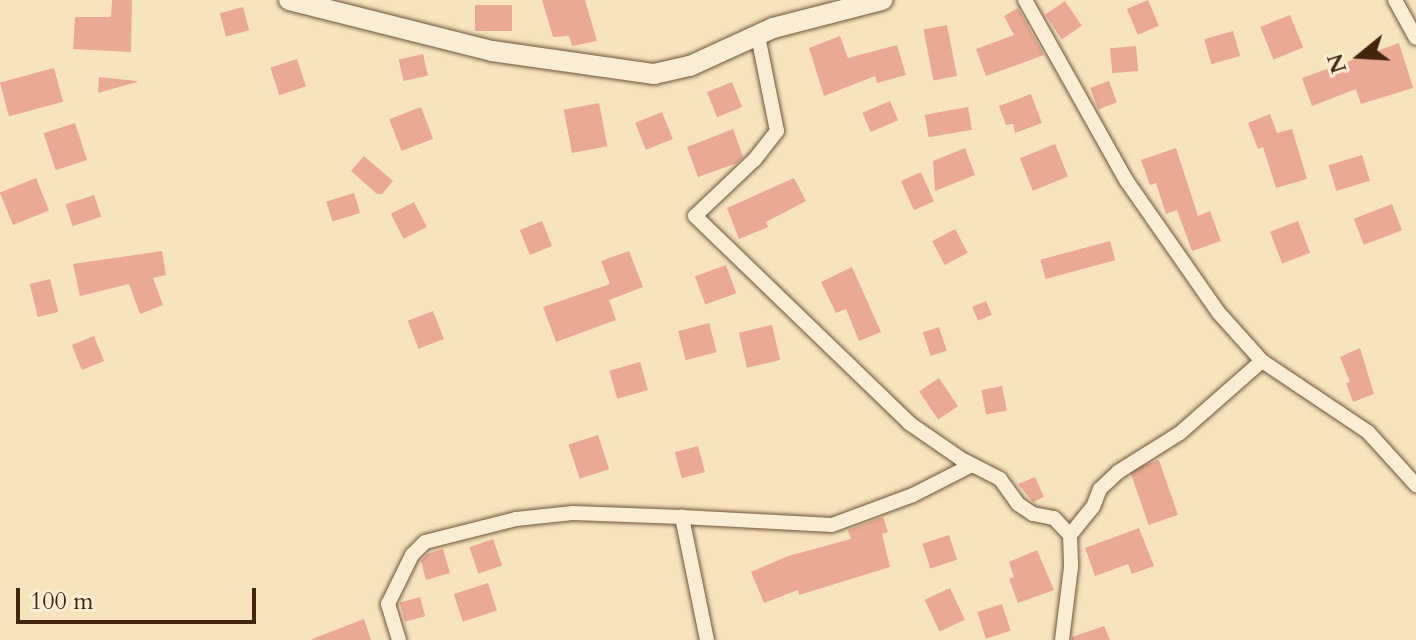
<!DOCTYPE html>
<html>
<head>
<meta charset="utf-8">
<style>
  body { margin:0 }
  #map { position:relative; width:1416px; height:640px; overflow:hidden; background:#f7e4bd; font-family:Cardo,serif }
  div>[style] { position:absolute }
  .building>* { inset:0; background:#eaa992; transform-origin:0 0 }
  .roads { filter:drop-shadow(0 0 2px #70553a) drop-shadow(0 0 2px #70553a) }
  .street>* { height:14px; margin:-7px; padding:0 7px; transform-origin:7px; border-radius:7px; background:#faedd4 }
  .secondary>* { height:20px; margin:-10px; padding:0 10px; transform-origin:10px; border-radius:10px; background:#faedd4 }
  span { translate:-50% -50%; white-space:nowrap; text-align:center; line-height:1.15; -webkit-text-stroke:8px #faedd4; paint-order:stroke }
  .north { position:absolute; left:1320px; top:16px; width:80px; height:80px; -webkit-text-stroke:6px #faedd4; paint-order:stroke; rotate:252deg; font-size:22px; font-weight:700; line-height:32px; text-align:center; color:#43250e }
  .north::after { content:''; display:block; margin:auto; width:28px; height:36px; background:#43250e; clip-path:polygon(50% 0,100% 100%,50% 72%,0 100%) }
  .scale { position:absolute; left:16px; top:588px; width:240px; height:36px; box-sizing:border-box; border:4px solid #43250e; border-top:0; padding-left:10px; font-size:24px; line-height:28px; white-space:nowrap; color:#43250e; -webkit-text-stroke:6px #faedd4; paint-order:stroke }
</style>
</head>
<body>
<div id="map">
  <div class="building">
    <div style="clip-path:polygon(112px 0,132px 0,131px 52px,73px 49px,75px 17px,111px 17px)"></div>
    <div style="clip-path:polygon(542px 0,585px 0,597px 41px,572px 46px,569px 36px,553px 37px)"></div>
    <div style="left:1148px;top:0;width:28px;height:23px;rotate:67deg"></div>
    <div style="left:1065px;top:1px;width:30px;height:24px;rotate:56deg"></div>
    <div style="left:512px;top:5px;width:26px;height:37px;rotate:90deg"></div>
    <div style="left:243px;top:7px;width:24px;height:24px;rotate:75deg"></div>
    <div style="clip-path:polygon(1018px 8px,1044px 55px,986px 76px,976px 49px,1014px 35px,1004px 16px)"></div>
    <div style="left:1290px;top:15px;width:35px;height:32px;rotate:68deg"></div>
    <div style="left:947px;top:25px;width:52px;height:24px;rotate:79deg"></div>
    <div style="left:1233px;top:31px;width:26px;height:30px;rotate:74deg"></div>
    <div style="clip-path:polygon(840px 36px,848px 58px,897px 45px,906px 75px,877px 83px,875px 76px,824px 96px,809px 48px)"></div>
    <div style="clip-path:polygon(1399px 43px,1413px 88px,1361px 104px,1356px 89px,1312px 106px,1302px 78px)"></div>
    <div style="left:1136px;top:46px;width:25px;height:26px;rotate:85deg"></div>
    <div style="left:423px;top:54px;width:22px;height:25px;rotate:77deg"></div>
    <div style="left:297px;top:59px;width:29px;height:28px;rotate:72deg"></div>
    <div style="left:54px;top:68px;width:35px;height:56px;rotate:75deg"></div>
    <div style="clip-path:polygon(99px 77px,137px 81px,137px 82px,98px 93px)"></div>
    <div style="left:1109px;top:81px;width:23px;height:20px;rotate:70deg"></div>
    <div style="left:732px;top:82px;width:27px;height:27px;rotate:68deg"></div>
    <div style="clip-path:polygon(1031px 94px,1042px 123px,1015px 133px,1013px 124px,1006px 125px,999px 106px)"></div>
    <div style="left:890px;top:101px;width:21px;height:30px;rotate:67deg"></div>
    <div style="left:599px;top:103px;width:44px;height:36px;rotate:79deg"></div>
    <div style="left:421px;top:107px;width:34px;height:34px;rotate:69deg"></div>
    <div style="left:968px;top:107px;width:23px;height:44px;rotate:80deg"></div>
    <div style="left:662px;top:112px;width:29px;height:29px;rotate:68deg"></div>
    <div style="clip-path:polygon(1270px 114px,1277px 133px,1292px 129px,1307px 179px,1276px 188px,1263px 147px,1258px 149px,1248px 123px)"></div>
    <div style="left:75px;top:123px;width:39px;height:33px;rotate:72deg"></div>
    <div style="clip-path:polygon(733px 129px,743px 157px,737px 163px,698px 177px,687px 147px)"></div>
    <div style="left:1055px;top:144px;width:35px;height:38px;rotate:68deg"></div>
    <div style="clip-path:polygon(965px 148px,975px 175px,935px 191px,933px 161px)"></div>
    <div style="clip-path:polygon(1176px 148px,1198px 216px,1210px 211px,1221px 241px,1192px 251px,1177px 210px,1166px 214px,1156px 183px,1150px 185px,1141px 160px)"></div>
    <div style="left:1362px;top:155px;width:27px;height:35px;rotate:73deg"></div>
    <div style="clip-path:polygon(364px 156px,393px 181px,382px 194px,377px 194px,351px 171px)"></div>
    <div style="left:921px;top:172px;width:32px;height:22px;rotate:66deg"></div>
    <div style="left:36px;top:178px;width:35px;height:39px;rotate:68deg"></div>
    <div style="clip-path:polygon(794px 178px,806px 201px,766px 222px,768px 227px,739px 239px,727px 208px)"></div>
    <div style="left:354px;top:193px;width:21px;height:29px;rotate:73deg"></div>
    <div style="left:94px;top:195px;width:23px;height:30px;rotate:72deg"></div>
    <div style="left:414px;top:202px;width:28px;height:26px;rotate:63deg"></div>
    <div style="left:1392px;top:204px;width:28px;height:41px;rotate:69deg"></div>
    <div style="left:542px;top:221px;width:27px;height:24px;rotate:68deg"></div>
    <div style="left:1298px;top:221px;width:34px;height:30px;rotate:69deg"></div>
    <div style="left:955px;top:229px;width:27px;height:26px;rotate:62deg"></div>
    <div style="left:1110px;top:241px;width:20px;height:72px;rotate:75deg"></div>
    <div style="clip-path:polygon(162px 251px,166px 275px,153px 278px,163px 305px,140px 314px,129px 284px,80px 296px,73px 264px)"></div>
    <div style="clip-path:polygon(629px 251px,643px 287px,609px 300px,616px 320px,556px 342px,543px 307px,610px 284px,601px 261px)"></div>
    <div style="left:726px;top:265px;width:30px;height:33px;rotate:70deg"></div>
    <div style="clip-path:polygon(852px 267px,881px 332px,859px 341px,846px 309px,836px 313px,821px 282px)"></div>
    <div style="left:50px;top:279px;width:34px;height:21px;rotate:76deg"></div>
    <div style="left:986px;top:301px;width:15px;height:15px;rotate:67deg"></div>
    <div style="left:433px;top:311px;width:30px;height:27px;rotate:69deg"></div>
    <div style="left:709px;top:323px;width:30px;height:32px;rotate:75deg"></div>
    <div style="left:772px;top:325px;width:36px;height:34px;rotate:77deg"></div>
    <div style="left:939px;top:327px;width:25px;height:17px;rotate:72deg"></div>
    <div style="left:94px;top:336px;width:27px;height:24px;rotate:68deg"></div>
    <div style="clip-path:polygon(1360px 348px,1374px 394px,1353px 402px,1346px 383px,1350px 382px,1340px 357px)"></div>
    <div style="left:640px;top:362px;width:29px;height:32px;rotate:74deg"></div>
    <div style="left:939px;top:378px;width:34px;height:24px;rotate:56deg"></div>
    <div style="left:1002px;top:386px;width:25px;height:21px;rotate:79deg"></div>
    <div style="left:598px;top:435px;width:36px;height:31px;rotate:72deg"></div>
    <div style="left:698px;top:446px;width:27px;height:24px;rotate:75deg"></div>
    <div style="left:1159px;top:460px;width:58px;height:31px;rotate:71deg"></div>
    <div style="clip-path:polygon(1035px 477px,1044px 497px,1033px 502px,1018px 484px)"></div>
    <div style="clip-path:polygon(883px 517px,888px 532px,882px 534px,890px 567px,799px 595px,798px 590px,764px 603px,751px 572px,788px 556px,851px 539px,848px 530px)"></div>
    <div style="clip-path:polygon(1139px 528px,1154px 566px,1132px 574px,1128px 564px,1095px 576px,1085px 548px)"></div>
    <div style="left:949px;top:535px;width:26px;height:28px;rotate:72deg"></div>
    <div style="left:493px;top:539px;width:28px;height:25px;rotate:71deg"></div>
    <div style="clip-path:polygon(443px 549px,450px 573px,426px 580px,421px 561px,427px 554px)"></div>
    <div style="clip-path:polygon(1037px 550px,1054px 590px,1018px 603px,1009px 579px,1014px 577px,1009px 562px)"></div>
    <div style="left:488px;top:583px;width:29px;height:36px;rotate:72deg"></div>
    <div style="left:950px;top:588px;width:35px;height:28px;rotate:65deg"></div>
    <div style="left:420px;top:597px;width:20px;height:21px;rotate:75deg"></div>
    <div style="left:1002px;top:604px;width:28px;height:26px;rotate:72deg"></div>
    <div style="clip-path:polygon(364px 619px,371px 640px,313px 640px,312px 639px)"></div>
    <div style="clip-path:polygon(1104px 626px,1110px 640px,1072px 640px,1072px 637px)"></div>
  </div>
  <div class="roads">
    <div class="street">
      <div style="left:1025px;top:0;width:206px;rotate:60.7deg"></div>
      <div style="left:1126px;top:180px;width:161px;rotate:55.1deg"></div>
      <div style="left:1218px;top:312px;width:66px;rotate:48.1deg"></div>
      <div style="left:1262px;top:361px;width:128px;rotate:33.8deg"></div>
      <div style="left:1368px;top:432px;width:72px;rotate:47.8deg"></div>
      <div style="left:1395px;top:0;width:43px;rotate:61.1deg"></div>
      <div style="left:758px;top:36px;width:97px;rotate:78.7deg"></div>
      <div style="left:777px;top:131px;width:37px;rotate:128deg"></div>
      <div style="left:754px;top:160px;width:81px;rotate:136.5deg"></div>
      <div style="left:695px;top:216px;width:298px;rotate:44deg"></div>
      <div style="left:909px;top:423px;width:63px;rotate:34.7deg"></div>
      <div style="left:961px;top:459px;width:44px;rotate:27.1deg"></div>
      <div style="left:1000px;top:479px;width:31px;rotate:54deg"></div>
      <div style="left:1018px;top:504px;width:18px;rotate:34deg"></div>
      <div style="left:1033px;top:514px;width:21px;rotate:11deg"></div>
      <div style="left:1054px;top:518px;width:23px;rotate:47deg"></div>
      <div style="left:1070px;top:535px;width:32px;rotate:88deg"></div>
      <div style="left:1071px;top:567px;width:74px;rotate:97deg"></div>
      <div style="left:1070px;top:535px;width:36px;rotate:-51deg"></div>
      <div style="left:1093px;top:507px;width:19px;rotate:-69deg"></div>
      <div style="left:1100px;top:489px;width:25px;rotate:-43deg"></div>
      <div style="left:1118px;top:472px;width:73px;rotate:-32.2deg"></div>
      <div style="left:1180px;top:433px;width:109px;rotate:-41.3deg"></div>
      <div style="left:399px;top:640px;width:38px;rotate:-107deg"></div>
      <div style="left:388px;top:604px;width:55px;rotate:-63.9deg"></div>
      <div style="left:412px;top:555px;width:18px;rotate:-45deg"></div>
      <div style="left:425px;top:542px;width:94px;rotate:-14.2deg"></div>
      <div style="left:516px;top:519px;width:57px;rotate:-6deg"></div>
      <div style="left:573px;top:513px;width:109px;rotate:2.1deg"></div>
      <div style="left:707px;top:640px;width:126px;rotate:-101.5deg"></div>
      <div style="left:682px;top:517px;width:150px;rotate:3.1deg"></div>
      <div style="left:832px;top:525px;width:86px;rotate:-20.3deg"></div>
      <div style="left:913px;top:495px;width:66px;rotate:-27deg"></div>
    </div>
    <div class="secondary">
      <div style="left:289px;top:0;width:209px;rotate:14.1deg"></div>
      <div style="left:492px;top:51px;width:164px;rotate:8.1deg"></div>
      <div style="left:654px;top:74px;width:37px;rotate:-13deg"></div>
      <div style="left:690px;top:66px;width:91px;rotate:-24.6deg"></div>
      <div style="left:773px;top:28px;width:113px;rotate:-14.4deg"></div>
    </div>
  </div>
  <div class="north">N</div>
  <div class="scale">100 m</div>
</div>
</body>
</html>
